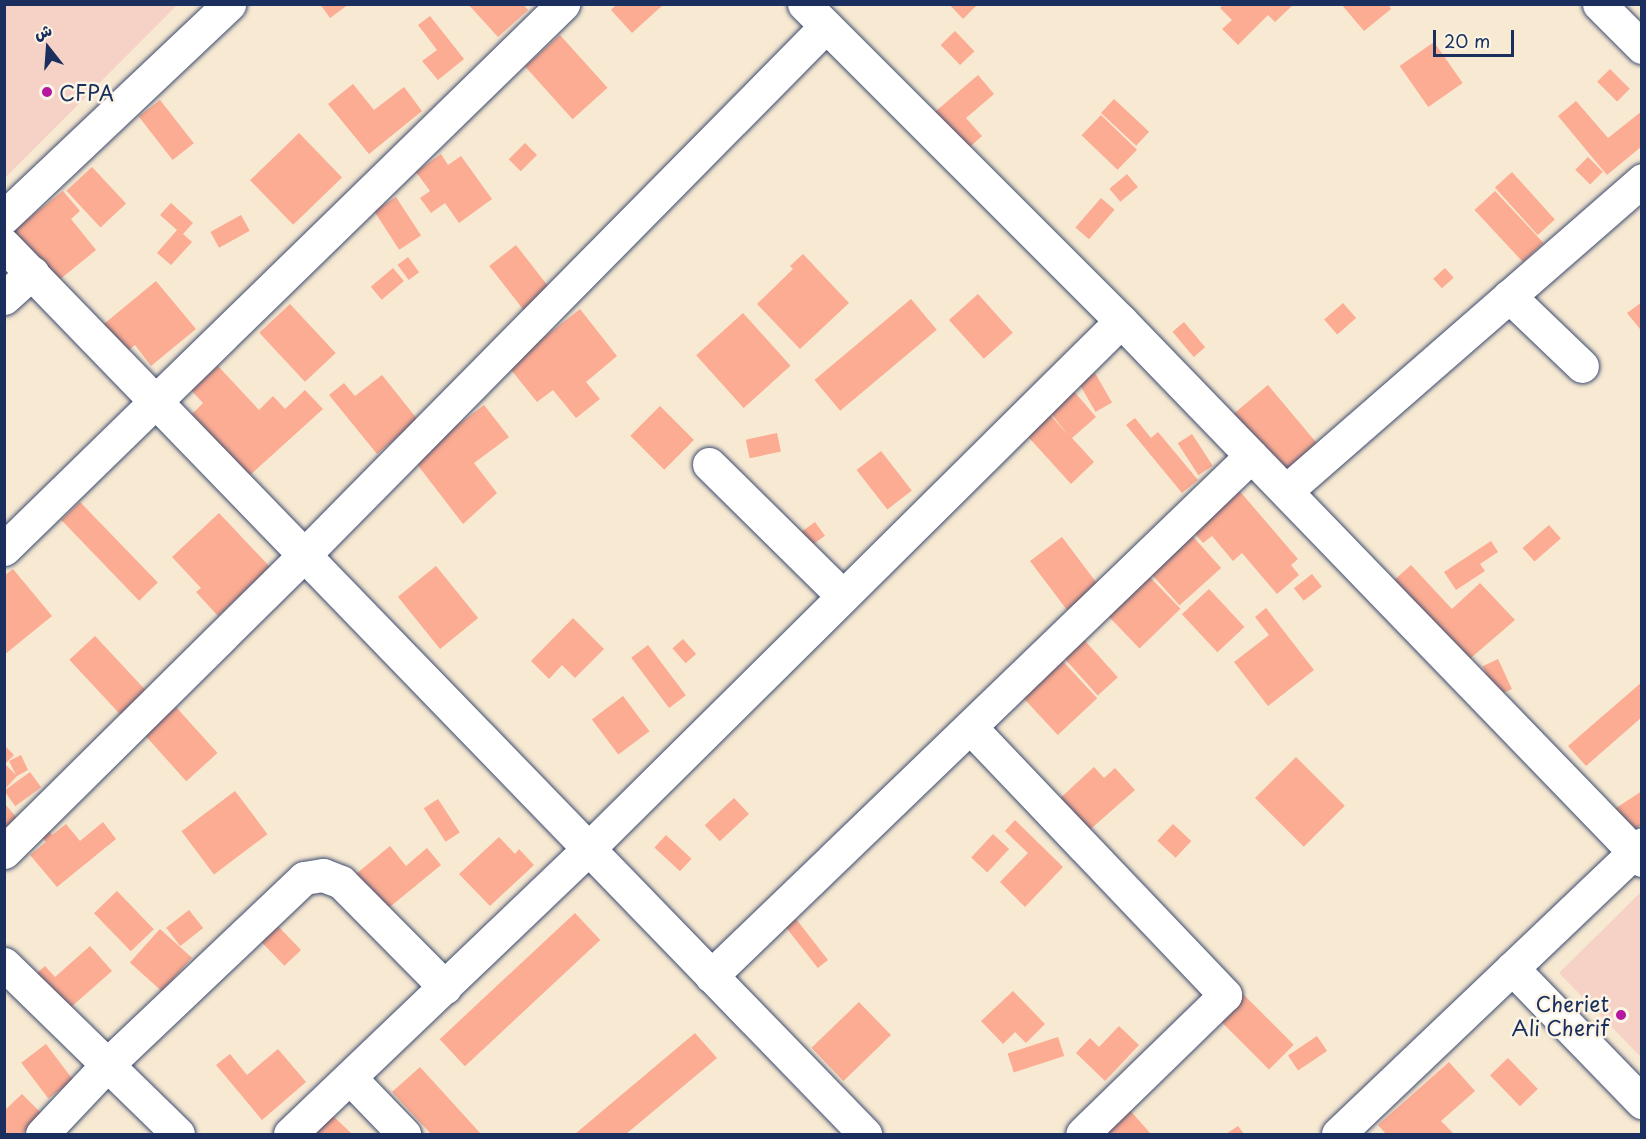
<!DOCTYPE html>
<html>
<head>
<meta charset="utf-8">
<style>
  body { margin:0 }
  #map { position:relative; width:1646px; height:1139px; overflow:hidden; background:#f7e9d2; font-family:"Playpen Sans","Playpen Sans Arabic",sans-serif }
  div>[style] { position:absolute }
  .built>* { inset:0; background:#f6d1c5 }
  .building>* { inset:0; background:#fcac92; transform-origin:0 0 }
  .roads { filter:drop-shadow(0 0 2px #3c4b6f) drop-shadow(0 0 2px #3c4b6f) }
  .minor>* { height:33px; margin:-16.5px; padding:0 16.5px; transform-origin:16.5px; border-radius:16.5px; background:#fff }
  .dots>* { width:16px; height:16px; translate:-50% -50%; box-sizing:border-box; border:3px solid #fcf5e5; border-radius:50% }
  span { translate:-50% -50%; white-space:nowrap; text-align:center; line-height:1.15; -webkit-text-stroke:5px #fcf5e5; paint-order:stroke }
  .poi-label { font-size:21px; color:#1b2f5e }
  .left { translate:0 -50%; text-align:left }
  .right { translate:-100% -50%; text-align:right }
  .frame { position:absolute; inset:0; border:6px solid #1b2f5e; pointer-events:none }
  .north { position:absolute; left:18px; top:18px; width:60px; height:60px; -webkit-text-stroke:4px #fcf5e5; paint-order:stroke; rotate:343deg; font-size:16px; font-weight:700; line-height:24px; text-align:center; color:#1b2f5e }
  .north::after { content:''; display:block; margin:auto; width:21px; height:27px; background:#1b2f5e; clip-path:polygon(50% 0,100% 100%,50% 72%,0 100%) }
  .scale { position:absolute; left:1433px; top:30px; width:81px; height:27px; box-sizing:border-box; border:3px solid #1b2f5e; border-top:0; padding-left:8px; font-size:18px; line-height:21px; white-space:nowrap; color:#1b2f5e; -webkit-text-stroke:4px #fcf5e5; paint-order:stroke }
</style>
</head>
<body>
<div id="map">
  <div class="built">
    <div style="clip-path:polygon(5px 4px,176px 6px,5px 178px,4px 5px)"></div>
    <div style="clip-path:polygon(1641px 892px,1641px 1057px,1559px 973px)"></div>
  </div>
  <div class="building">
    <div style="clip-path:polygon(320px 4px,349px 4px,330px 18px)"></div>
    <div style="clip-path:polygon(468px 4px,523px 4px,528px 10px,498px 37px)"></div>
    <div style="clip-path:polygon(617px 4px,664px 4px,632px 33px,611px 10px)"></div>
    <div style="clip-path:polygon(949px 4px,978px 4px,963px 19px)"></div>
    <div style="clip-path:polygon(1224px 4px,1294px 4px,1275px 22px,1268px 15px,1238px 45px,1222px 29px,1232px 20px,1220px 8px)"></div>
    <div style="clip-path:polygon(1341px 4px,1388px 4px,1391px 9px,1364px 31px)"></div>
    <div style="clip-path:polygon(430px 16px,464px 59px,438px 80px,422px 61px,437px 50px,418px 25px)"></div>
    <div style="left:955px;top:31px;width:28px;height:20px;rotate:46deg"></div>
    <div style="left:560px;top:35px;width:71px;height:47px;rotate:48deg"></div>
    <div style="left:1434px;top:42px;width:50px;height:42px;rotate:55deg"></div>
    <div style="left:1610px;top:69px;width:28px;height:18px;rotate:45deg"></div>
    <div style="clip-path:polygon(978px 75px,994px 94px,966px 118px,982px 136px,962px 154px,929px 117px)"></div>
    <div style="clip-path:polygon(353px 84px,374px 110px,404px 87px,422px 111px,369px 154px,328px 104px)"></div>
    <div style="left:1114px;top:99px;width:48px;height:19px;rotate:43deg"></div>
    <div style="left:160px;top:100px;width:55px;height:27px;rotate:52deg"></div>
    <div style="clip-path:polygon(1576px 101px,1608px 138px,1642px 111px,1642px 146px,1607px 175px,1558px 116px)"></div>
    <div style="left:1101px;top:115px;width:50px;height:28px;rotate:44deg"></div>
    <div style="left:299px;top:133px;width:62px;height:68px;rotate:46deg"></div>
    <div style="left:525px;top:143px;width:17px;height:23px;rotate:45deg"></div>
    <div style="clip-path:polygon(441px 154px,448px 165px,461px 156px,492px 199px,459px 223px,445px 203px,431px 213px,420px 198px,430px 191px,416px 172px)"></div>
    <div style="left:1588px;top:157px;width:21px;height:18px;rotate:45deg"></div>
    <div style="left:92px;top:167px;width:50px;height:35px;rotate:47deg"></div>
    <div style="left:1512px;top:172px;width:64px;height:23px;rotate:48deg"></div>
    <div style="left:1127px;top:174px;width:17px;height:23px;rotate:50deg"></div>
    <div style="clip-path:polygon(63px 191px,80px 211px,71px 219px,96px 250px,53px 285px,10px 233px)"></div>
    <div style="left:1495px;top:191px;width:71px;height:28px;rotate:47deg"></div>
    <div style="left:396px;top:197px;width:46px;height:26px;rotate:57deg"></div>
    <div style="left:1101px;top:198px;width:18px;height:39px;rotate:41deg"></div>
    <div style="clip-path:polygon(171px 203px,193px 223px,183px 234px,192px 242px,171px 265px,157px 253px,177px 230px,160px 215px)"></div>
    <div style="left:241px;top:215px;width:18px;height:35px;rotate:61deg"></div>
    <div style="left:516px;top:245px;width:57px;height:34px;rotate:52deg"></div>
    <div style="clip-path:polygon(803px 254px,849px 303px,800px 349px,757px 304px,793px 269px,790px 266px)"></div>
    <div style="left:408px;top:257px;width:19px;height:13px;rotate:54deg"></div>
    <div style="left:393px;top:268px;width:17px;height:29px;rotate:50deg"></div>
    <div style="left:1445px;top:268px;width:13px;height:16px;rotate:48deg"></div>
    <div style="clip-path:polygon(156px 281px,196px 329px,151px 366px,135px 345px,123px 355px,99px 328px)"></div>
    <div style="left:978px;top:294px;width:52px;height:39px;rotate:48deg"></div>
    <div style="left:911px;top:299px;width:40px;height:126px;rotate:50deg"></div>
    <div style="clip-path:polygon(1642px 302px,1642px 328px,1640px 329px,1627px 313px)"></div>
    <div style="left:1343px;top:303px;width:20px;height:25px;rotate:49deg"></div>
    <div style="left:290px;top:304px;width:67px;height:42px;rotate:47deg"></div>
    <div style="clip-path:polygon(580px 309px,617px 356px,586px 382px,600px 399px,576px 418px,553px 390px,537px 402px,508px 366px)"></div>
    <div style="left:743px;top:313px;width:71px;height:63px;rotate:48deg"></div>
    <div style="left:1184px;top:322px;width:33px;height:15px;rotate:50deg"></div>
    <div style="clip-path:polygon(218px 366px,259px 410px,273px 396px,285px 409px,305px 390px,323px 409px,249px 476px,192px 414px,203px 403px,191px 390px)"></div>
    <div style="left:1095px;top:373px;width:34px;height:19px;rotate:60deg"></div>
    <div style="clip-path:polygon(382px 375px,418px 420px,377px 454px,329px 395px,344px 383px,355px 396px)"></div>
    <div style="left:1268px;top:385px;width:80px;height:48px;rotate:50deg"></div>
    <div style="clip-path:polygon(1072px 389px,1096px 417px,1072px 438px,1094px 462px,1071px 484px,1022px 430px,1045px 409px,1069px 436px,1048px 410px)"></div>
    <div style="clip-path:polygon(484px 405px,509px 437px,474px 463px,497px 493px,463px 524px,413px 459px)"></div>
    <div style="left:660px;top:406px;width:48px;height:42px;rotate:45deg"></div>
    <div style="clip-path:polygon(1135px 418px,1151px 438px,1158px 432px,1198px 480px,1182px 493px,1126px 425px)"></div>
    <div style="left:777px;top:433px;width:19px;height:32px;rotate:78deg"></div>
    <div style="left:1192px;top:434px;width:38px;height:17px;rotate:57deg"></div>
    <div style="left:881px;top:451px;width:50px;height:31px;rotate:52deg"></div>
    <div style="clip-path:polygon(1231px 481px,1298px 559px,1291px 565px,1299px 575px,1277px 594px,1242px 553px,1233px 561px,1212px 536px,1203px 543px,1184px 521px)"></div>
    <div style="left:80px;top:502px;width:112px;height:26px;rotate:46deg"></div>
    <div style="clip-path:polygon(219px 513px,270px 567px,218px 616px,196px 592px,201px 588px,172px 557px)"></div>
    <div style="left:815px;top:522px;width:17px;height:18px;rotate:54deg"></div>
    <div style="left:1549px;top:525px;width:18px;height:35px;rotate:49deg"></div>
    <div style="left:1187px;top:530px;width:51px;height:56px;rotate:48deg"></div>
    <div style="left:1062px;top:537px;width:61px;height:40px;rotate:53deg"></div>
    <div style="clip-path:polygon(1491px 541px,1498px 552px,1480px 564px,1485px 571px,1456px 590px,1444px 572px)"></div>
    <div style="clip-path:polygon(1411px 565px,1452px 609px,1480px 583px,1515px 620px,1465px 663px,1391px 583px)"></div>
    <div style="left:436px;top:566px;width:67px;height:49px;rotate:51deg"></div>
    <div style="clip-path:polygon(13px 569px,52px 616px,4px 655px,4px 576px)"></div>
    <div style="left:1143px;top:570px;width:54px;height:57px;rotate:46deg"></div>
    <div style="left:1312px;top:574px;width:16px;height:23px;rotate:52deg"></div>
    <div style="left:1209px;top:589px;width:52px;height:37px;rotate:47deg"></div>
    <div style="clip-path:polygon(1266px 608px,1314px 670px,1268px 706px,1234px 662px,1269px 635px,1255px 617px)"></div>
    <div style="clip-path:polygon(573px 618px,604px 649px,575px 678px,562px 665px,549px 679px,531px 661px)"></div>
    <div style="left:1077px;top:632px;width:61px;height:27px;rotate:48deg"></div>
    <div style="left:95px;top:636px;width:79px;height:35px;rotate:47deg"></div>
    <div style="left:683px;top:639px;width:20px;height:14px;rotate:49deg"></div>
    <div style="left:648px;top:645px;width:63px;height:21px;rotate:53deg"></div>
    <div style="left:1057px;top:655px;width:59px;height:54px;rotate:47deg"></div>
    <div style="left:1498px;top:659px;width:33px;height:17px;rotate:65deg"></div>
    <div style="clip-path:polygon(1642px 682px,1642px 717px,1586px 766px,1568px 746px)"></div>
    <div style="left:623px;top:696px;width:44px;height:39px;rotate:53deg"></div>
    <div style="left:176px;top:707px;width:62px;height:42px;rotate:48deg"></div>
    <div style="clip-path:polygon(4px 745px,14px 755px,5px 764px,16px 775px,9px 761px,21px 755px,28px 770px,17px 776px,4px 790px)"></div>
    <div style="left:1296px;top:757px;width:69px;height:58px;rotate:45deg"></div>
    <div style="clip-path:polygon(1094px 767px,1104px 778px,1115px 768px,1135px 790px,1085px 834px,1056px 802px)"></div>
    <div style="left:30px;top:772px;width:19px;height:32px;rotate:54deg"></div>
    <div style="left:235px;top:791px;width:54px;height:67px;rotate:53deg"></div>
    <div style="clip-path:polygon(1642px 791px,1642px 824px,1628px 833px,1613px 810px)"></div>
    <div style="left:734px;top:798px;width:22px;height:40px;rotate:47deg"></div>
    <div style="left:438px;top:799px;width:40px;height:17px;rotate:57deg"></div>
    <div style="clip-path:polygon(4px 803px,17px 818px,4px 829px)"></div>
    <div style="clip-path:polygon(1015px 820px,1063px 867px,1025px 907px,1000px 882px,1028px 853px,1005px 831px)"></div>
    <div style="clip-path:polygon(103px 822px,116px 839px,57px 887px,30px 855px,46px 842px,37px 831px,44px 825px,52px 835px,66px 824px,80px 841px)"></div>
    <div style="left:1173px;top:824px;width:25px;height:23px;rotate:43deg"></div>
    <div style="left:993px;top:834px;width:22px;height:32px;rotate:43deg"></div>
    <div style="left:666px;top:835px;width:35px;height:17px;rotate:43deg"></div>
    <div style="clip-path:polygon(499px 837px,515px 854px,519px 849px,534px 865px,490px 906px,459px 874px)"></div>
    <div style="clip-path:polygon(390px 846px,406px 866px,427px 848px,441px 865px,380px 915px,351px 878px)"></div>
    <div style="left:117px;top:891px;width:53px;height:32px;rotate:46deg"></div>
    <div style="left:189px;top:910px;width:23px;height:29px;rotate:52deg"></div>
    <div style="left:575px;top:913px;width:37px;height:185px;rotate:47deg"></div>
    <div style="left:796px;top:919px;width:52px;height:13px;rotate:52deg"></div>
    <div style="left:276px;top:924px;width:36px;height:23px;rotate:46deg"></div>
    <div style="left:160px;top:929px;width:43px;height:45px;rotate:42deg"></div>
    <div style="clip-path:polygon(90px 946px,112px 971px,62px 1015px,30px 979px,45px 966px,55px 977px)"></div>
    <div style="clip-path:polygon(1013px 991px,1045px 1024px,1026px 1043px,1015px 1032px,1003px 1044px,981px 1021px)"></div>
    <div style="left:1240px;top:991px;width:76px;height:35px;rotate:45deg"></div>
    <div style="left:859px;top:1002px;width:46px;height:66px;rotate:46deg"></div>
    <div style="clip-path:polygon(1119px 1026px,1139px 1045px,1105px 1081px,1076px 1053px,1090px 1038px,1099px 1047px)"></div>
    <div style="clip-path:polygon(695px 1033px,717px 1058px,626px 1134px,575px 1134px)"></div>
    <div style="left:1317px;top:1036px;width:18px;height:35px;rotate:56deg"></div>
    <div style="left:1058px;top:1037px;width:20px;height:53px;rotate:72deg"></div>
    <div style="left:46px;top:1044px;width:45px;height:31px;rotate:53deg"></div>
    <div style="clip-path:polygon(278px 1049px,306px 1082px,262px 1120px,216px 1065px,230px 1054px,247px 1075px)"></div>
    <div style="left:1508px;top:1058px;width:43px;height:25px;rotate:46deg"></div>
    <div style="clip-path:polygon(1449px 1062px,1475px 1091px,1441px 1121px,1454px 1134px,1386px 1134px,1378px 1125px)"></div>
    <div style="clip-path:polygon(420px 1067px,481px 1134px,431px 1134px,392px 1092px)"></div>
    <div style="clip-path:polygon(22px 1094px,42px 1114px,22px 1134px,4px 1134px,4px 1111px)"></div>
    <div style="clip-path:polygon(1127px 1107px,1151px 1134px,1094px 1134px)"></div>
    <div style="clip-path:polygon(333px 1116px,352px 1134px,315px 1134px)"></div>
    <div style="clip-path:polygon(1238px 1126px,1244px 1134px,1226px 1134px)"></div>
  </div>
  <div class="roads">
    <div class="minor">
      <div style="left:804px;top:4px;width:448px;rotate:45deg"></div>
      <div style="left:1121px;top:321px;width:750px;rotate:45.97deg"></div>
      <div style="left:1599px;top:4px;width:61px;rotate:45deg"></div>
      <div style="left:4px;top:217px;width:310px;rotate:-43.4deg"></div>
      <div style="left:4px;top:245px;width:1238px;rotate:45.92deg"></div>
      <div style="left:1509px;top:296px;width:101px;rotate:43.8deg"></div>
      <div style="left:4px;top:298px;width:38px;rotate:-42deg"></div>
      <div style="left:709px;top:464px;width:185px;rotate:44.6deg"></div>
      <div style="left:1286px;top:491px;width:473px;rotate:-41.1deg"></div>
      <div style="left:4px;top:549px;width:781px;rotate:-44.27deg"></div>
      <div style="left:970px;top:727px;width:370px;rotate:46.4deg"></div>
      <div style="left:1225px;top:995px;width:199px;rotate:135.8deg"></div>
      <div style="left:4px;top:852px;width:422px;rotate:-44.7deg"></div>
      <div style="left:304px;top:555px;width:743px;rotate:-45.38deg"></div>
      <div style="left:4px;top:964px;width:243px;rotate:44.3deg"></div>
      <div style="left:1512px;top:968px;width:187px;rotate:45.9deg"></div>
      <div style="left:711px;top:976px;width:750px;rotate:-43.92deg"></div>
      <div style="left:350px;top:1078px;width:78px;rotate:46deg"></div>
      <div style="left:42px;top:1134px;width:96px;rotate:-46.7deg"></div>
      <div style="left:108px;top:1064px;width:270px;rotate:-43.5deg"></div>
      <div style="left:304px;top:878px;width:19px;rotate:-9deg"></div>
      <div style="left:323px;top:875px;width:19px;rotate:21deg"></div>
      <div style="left:341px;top:882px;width:148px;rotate:45.3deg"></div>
      <div style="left:290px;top:1134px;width:412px;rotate:-43.7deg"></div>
      <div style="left:588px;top:849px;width:750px;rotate:-44.73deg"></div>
      <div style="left:1338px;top:1134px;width:420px;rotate:-43.6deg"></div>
    </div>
  </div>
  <div class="dots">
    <div style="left:47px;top:92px;background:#b5179e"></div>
    <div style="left:1621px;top:1015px;background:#b5179e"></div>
  </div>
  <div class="poi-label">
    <span class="left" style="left:59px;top:92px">CFPA</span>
    <span class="right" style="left:1609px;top:1015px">Cheriet<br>Ali Cherif</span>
  </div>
  <div class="frame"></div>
  <div class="north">ش</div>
  <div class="scale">20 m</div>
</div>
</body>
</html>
